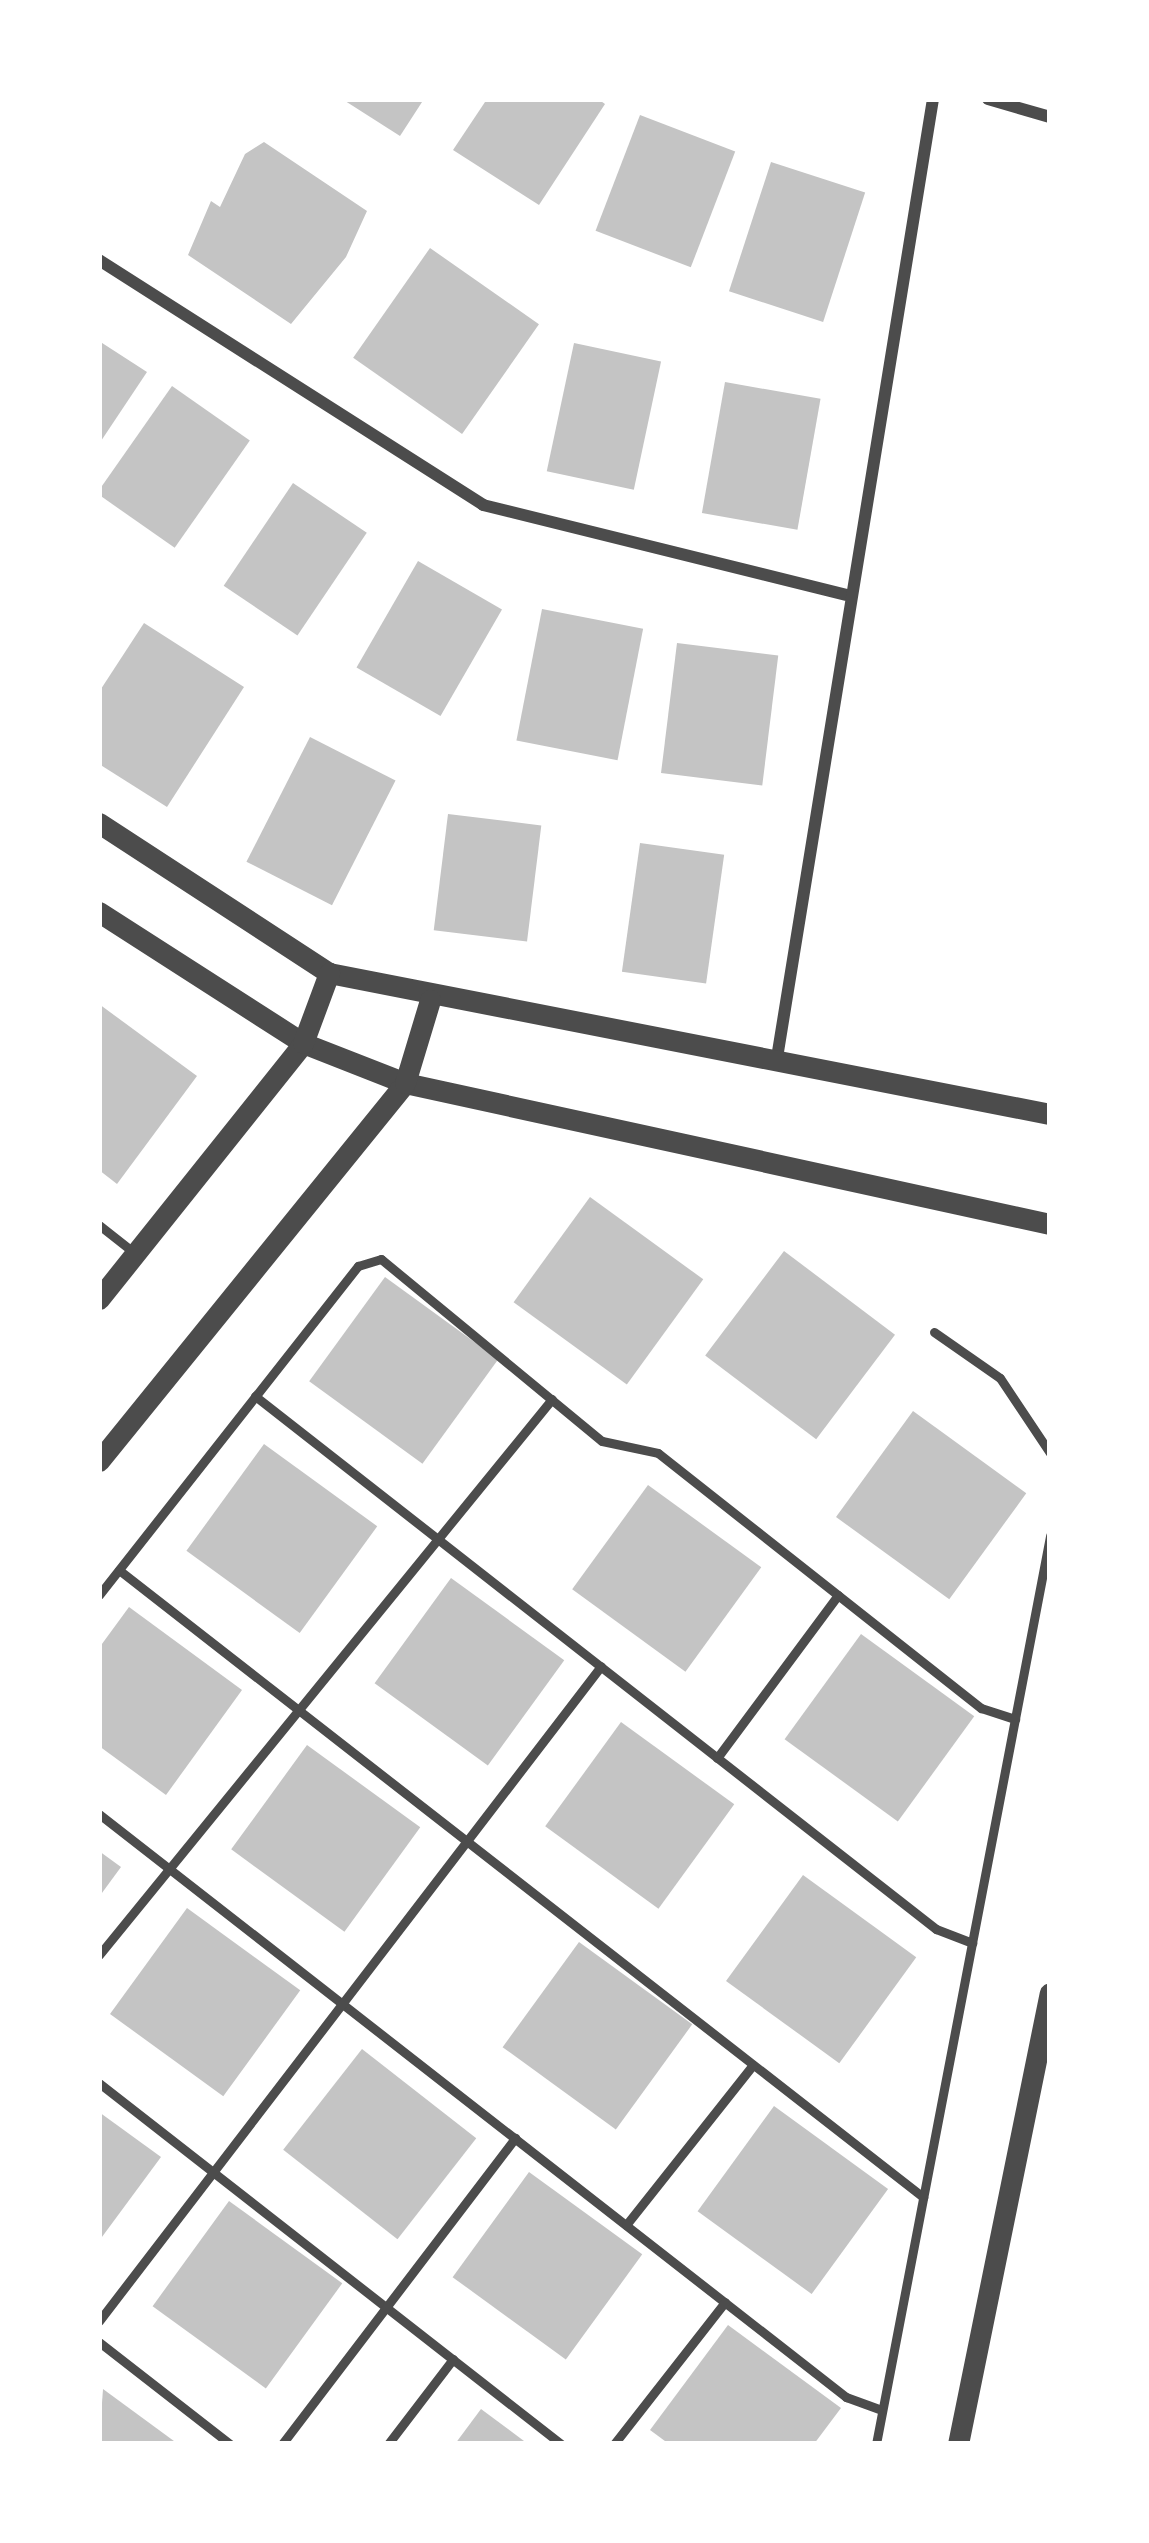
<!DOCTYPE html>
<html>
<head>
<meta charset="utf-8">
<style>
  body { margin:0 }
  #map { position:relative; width:1149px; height:2543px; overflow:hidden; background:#fff; font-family:"Playfair Display",serif }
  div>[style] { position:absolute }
  .building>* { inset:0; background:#c4c4c4; transform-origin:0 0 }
  .service>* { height:9px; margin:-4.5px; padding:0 4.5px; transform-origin:4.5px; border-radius:4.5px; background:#4c4c4c }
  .minor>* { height:12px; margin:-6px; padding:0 6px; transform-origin:6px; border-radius:6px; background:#4c4c4c }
  .tertiary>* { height:21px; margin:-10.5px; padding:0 10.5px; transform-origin:10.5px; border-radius:10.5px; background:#4c4c4c }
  span { translate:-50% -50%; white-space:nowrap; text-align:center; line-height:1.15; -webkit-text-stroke:9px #fff; paint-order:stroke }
  .frame { position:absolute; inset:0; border:102px solid #fff; pointer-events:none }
</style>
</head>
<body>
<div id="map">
  <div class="building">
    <div style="clip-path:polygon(342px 99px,424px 99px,400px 136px)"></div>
    <div style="clip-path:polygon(487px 99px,598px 99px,605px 104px,539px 205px,453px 150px)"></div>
    <div style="left:640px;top:115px;width:102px;height:124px;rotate:21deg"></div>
    <div style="clip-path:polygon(264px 142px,367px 211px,346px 257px,291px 324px,188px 255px,211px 201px,220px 207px,245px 154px)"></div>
    <div style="left:771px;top:162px;width:99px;height:136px;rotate:18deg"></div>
    <div style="left:430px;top:248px;width:133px;height:134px;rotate:35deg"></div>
    <div style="clip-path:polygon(99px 341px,147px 372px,99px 444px)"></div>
    <div style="left:574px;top:343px;width:89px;height:131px;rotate:12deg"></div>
    <div style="left:725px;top:382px;width:97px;height:133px;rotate:10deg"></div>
    <div style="left:172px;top:386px;width:95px;height:131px;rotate:35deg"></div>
    <div style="left:293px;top:483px;width:89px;height:124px;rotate:34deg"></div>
    <div style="left:418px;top:561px;width:97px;height:123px;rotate:30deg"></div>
    <div style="left:542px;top:609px;width:103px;height:134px;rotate:11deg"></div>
    <div style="clip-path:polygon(144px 623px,244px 687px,167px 807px,99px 764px,99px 692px)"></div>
    <div style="left:677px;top:643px;width:102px;height:131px;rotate:7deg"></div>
    <div style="left:310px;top:737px;width:96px;height:140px;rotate:27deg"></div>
    <div style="left:448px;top:814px;width:94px;height:117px;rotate:7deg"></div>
    <div style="left:640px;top:843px;width:85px;height:130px;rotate:8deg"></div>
    <div style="clip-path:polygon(99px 1004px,197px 1076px,117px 1184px,99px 1170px)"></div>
    <div style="left:590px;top:1197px;width:140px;height:130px;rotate:36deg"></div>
    <div style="left:784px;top:1251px;width:139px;height:131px;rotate:37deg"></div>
    <div style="left:385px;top:1277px;width:140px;height:129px;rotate:36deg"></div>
    <div style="left:913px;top:1411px;width:140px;height:131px;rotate:36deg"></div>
    <div style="left:264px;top:1444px;width:140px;height:132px;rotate:36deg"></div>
    <div style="left:648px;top:1485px;width:140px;height:129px;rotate:36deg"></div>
    <div style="left:451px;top:1578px;width:140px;height:130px;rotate:36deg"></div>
    <div style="clip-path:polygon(129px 1607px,242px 1690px,166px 1795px,99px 1746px,99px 1648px)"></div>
    <div style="left:861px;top:1634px;width:140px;height:130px;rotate:36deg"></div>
    <div style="left:621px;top:1722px;width:140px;height:129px;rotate:36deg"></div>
    <div style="left:307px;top:1745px;width:140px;height:129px;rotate:36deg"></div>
    <div style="clip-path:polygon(99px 1851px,121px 1867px,99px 1897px)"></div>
    <div style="left:803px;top:1875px;width:140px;height:131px;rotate:36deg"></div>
    <div style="left:187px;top:1908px;width:140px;height:131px;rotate:36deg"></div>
    <div style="left:579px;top:1942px;width:140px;height:130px;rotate:36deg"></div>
    <div style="left:362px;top:2049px;width:145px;height:128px;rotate:38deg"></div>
    <div style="left:774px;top:2106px;width:141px;height:130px;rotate:36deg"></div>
    <div style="clip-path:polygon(99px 2112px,161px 2157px,99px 2241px)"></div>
    <div style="left:529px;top:2172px;width:140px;height:130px;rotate:36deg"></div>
    <div style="left:229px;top:2201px;width:140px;height:130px;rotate:36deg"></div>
    <div style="clip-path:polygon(728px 2325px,841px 2408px,814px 2444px,669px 2444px,650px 2430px)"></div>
    <div style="clip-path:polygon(103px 2389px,178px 2444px,99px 2444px)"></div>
    <div style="clip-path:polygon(481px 2409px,528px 2444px,455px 2444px)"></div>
  </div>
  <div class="service">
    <div style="left:99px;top:1225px;width:42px;rotate:38.2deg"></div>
    <div style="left:934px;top:1332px;width:80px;rotate:34.9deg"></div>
    <div style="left:1000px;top:1378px;width:90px;rotate:56.3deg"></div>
    <div style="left:255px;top:1396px;width:865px;rotate:38.05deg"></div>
    <div style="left:936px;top:1929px;width:39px;rotate:21deg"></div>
    <div style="left:119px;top:1570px;width:1020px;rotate:37.95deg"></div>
    <div style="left:99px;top:1595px;width:419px;rotate:-51.8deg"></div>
    <div style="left:358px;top:1266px;width:24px;rotate:-17deg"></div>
    <div style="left:381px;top:1259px;width:286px;rotate:39.5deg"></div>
    <div style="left:602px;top:1441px;width:57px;rotate:12.1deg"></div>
    <div style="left:658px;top:1453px;width:412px;rotate:38.3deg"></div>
    <div style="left:981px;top:1708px;width:36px;rotate:18deg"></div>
    <div style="left:717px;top:1758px;width:203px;rotate:-53.4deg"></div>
    <div style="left:99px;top:1814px;width:948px;rotate:37.97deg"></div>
    <div style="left:846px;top:2397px;width:38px;rotate:20deg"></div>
    <div style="left:99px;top:1955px;width:717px;rotate:-50.83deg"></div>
    <div style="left:99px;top:2083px;width:586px;rotate:38deg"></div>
    <div style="left:626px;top:2225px;width:204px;rotate:-51.6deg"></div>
    <div style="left:99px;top:2321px;width:825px;rotate:-52.53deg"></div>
    <div style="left:99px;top:2342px;width:166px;rotate:37.9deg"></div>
    <div style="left:282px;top:2444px;width:385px;rotate:-52.7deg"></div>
    <div style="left:388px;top:2444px;width:107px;rotate:-52.6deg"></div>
    <div style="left:614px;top:2444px;width:180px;rotate:-52deg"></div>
    <div style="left:876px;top:2444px;width:925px;rotate:-79.15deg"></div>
  </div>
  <div class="minor">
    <div style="left:988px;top:99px;width:65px;rotate:16.2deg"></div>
    <div style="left:99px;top:260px;width:456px;rotate:32.5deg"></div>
    <div style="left:483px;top:505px;width:374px;rotate:13.9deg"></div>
    <div style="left:776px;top:1064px;width:978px;rotate:-80.76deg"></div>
  </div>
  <div class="tertiary">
    <div style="left:99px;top:823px;width:275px;rotate:33.1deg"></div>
    <div style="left:329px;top:973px;width:735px;rotate:11.07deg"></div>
    <div style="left:99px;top:912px;width:242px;rotate:32.7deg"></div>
    <div style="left:303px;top:1043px;width:110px;rotate:21.4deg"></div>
    <div style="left:405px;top:1083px;width:660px;rotate:12.33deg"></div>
    <div style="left:99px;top:1299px;width:327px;rotate:-51.4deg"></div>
    <div style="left:303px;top:1043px;width:75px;rotate:-69.6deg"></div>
    <div style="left:99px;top:1461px;width:486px;rotate:-51deg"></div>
    <div style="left:405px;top:1083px;width:87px;rotate:-73.2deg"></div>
    <div style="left:958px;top:2444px;width:460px;rotate:-78.5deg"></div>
  </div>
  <div class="frame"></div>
</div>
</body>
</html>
